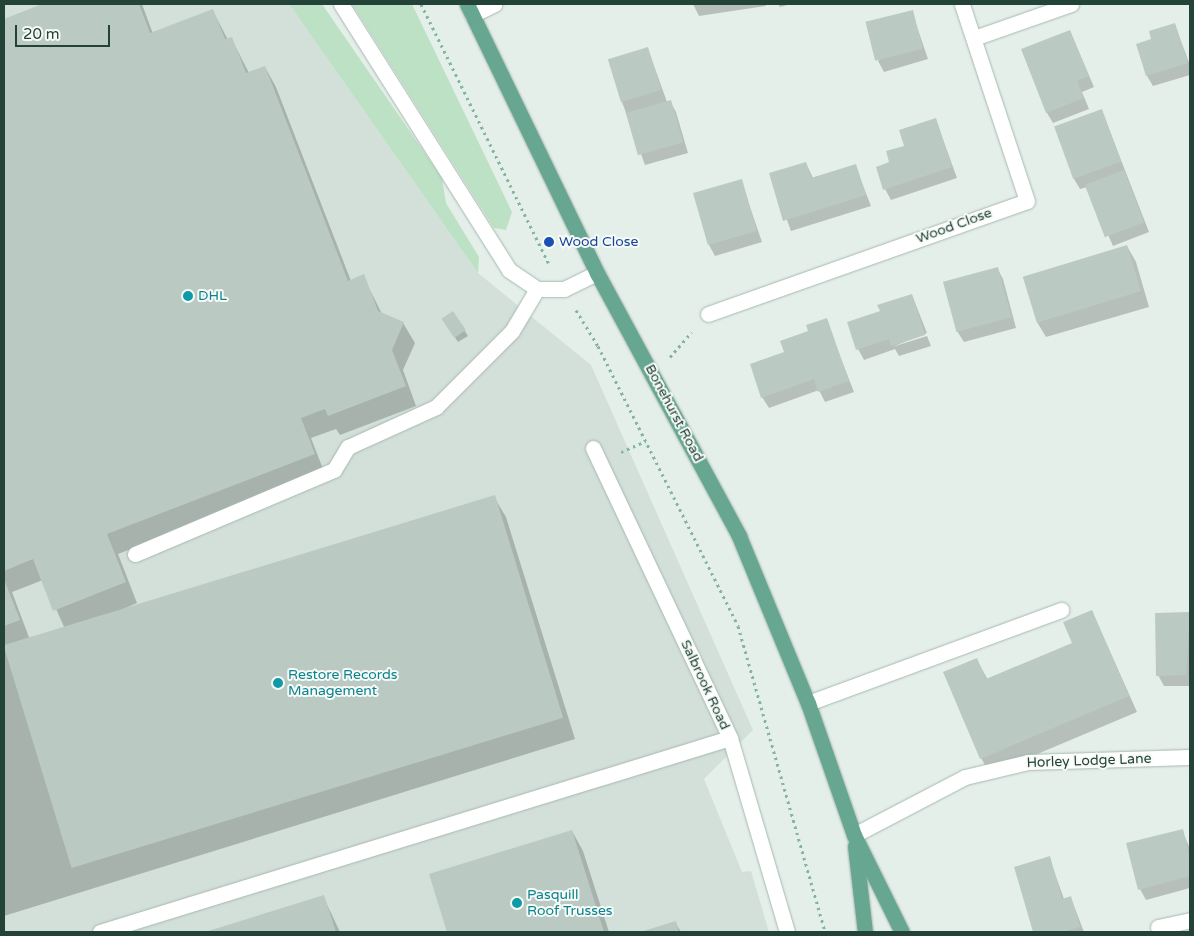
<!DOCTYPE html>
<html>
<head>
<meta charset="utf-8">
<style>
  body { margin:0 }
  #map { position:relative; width:1194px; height:936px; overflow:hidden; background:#e5efea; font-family:"Varela Round",sans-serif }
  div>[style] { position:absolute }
  .built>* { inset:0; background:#d3dfd9 }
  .green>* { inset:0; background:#bde1c4 }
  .shadow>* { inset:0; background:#0003 }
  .building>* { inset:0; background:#bacac3; transform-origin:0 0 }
  .path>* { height:3px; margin-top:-1.5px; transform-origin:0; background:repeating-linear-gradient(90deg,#84b5a2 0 2.5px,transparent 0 6.5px) }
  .roads { filter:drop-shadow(0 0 1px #a7b8b1) drop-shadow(0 0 1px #a7b8b1) }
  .lane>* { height:15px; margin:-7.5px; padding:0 7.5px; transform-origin:7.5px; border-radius:7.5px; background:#fff }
  .street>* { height:15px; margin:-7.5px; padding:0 7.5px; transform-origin:7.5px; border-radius:7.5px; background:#fff }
  .primary>* { height:15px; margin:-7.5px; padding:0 7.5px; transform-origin:7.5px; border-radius:7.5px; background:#67a792 }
  .dots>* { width:14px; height:14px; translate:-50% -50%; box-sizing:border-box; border:2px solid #f7fbf8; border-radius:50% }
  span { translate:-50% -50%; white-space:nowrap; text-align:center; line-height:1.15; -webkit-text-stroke:4px #f7fbf8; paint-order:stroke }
  .street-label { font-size:14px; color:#234338 }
  .transit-label { font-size:14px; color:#164399 }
  .left { translate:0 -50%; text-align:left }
  .culture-label { font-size:14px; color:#0d838f }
  .frame { position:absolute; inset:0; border:5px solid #234338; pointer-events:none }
  .scale { position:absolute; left:15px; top:25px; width:95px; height:22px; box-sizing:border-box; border:2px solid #234338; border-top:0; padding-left:6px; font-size:15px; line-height:18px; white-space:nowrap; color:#234338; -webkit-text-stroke:4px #f7fbf8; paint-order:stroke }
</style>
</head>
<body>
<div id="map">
  <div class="built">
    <div style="clip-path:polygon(4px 4px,289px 4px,478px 273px,591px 365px,753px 730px,704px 779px,742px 872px,751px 871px,769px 932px,4px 932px)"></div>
  </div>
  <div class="green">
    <div style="clip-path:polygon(289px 4px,322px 4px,442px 178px,446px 203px,479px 257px,478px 273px)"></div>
    <div style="clip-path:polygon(352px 4px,412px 4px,512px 212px,506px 230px,494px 228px)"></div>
  </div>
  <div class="shadow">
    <div style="clip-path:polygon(evenodd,46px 4px,142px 4px,153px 34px,213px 11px,228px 40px,231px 38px,249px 73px,265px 67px,276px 87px,351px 281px,363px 276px,382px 314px,403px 323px,415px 343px,403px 370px,416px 406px,340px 435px,336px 429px,311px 438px,325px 474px,118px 554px,137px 603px,107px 616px,494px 497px,506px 517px,575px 739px,4px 916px,4px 20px,46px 4px,43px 580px,65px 629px,30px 640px,12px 592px,43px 580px)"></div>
    <div style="clip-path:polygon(693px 4px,765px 4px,766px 6px,699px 16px)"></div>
    <div style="clip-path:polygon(778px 4px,791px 4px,780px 7px)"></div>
    <div style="clip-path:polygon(912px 12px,928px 59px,884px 72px,878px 61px)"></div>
    <div style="clip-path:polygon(1175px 25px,1190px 65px,1190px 75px,1153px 86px,1147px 76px,1153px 40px)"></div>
    <div style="clip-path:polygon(1070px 31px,1094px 87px,1082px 92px,1089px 109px,1053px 123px,1047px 113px)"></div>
    <div style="clip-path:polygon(648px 49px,667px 102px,670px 101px,676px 112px,688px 153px,645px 165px,622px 102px)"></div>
    <div style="clip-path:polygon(1102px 111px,1149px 232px,1113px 246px,1087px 187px,1080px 189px,1074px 179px)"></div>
    <div style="clip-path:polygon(936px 120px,957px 178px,891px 200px,885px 189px,891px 163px)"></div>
    <div style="clip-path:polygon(806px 163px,813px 178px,855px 165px,871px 206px,791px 231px,770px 174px)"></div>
    <div style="clip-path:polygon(741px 181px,762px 242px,715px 256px,709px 245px)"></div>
    <div style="clip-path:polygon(1127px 246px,1136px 262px,1149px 307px,1046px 337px,1037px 322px)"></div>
    <div style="clip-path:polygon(997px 268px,1003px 279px,1016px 328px,964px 342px,957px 331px)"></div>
    <div style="clip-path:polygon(912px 295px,927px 333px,892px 347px,927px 336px,931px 346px,899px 356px,895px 349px,864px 360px,858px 349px,881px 312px)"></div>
    <div style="clip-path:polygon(453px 312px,468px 336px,458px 342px,446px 324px)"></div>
    <div style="clip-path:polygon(826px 320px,854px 392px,825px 402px,819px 390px,769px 408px,762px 397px,786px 353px)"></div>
    <div style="clip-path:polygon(1092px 611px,1137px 712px,990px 774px,981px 758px,977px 660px,988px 680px,1074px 643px)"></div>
    <div style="clip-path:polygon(1190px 613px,1190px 686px,1164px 686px,1158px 675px,1156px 614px)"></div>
    <div style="clip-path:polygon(1182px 830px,1190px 849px,1190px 888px,1146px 900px,1140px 889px)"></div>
    <div style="clip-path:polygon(572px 831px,583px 851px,609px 932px,449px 932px,431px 874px)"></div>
    <div style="clip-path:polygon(1049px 857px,1064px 899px,1071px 898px,1084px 932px,1034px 932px,1015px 867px)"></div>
    <div style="clip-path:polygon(323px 896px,340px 932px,208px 932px)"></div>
    <div style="clip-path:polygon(675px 922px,681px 932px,643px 932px)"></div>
  </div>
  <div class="building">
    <div style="clip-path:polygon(42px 4px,139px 4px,150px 33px,213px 9px,225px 39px,232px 37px,246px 73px,265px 66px,348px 281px,364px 274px,378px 311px,404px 322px,392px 350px,406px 386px,328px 416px,325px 409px,301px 418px,315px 454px,107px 534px,126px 582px,53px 611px,33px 559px,4px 571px,4px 19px)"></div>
    <div style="left:913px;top:10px;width:40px;height:49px;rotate:76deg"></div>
    <div style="clip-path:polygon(1175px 23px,1188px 63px,1146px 76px,1136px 44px,1151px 39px,1149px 31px)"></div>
    <div style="clip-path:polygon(1070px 30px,1089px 76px,1077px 81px,1084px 98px,1046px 113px,1021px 49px)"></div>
    <div style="left:648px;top:47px;width:45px;height:42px;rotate:73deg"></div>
    <div style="left:671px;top:100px;width:44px;height:47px;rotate:74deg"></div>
    <div style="left:1102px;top:109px;width:56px;height:51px;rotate:70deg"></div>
    <div style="clip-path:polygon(936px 118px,952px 167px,883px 190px,876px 167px,889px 162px,886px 151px,904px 146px,899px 130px)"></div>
    <div style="clip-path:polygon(806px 162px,811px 178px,856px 164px,866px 195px,783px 221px,769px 173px)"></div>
    <div style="left:1124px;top:170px;width:56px;height:42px;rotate:69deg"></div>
    <div style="left:742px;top:179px;width:54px;height:51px;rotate:74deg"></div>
    <div style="left:1127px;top:245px;width:48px;height:109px;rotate:73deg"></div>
    <div style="left:998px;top:267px;width:52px;height:57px;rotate:75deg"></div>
    <div style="clip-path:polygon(912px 294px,925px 335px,891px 346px,889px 339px,856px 350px,847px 322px,880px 311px,877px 305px)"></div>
    <div style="left:453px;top:311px;width:23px;height:14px;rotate:56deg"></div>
    <div style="clip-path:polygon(827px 318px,849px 381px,818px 392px,814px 379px,761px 398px,750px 364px,784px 352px,780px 341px,808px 331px,806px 325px)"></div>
    <div style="left:495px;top:495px;width:233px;height:514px;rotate:73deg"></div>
    <div style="clip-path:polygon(4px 579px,20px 620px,4px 626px)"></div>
    <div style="clip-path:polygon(1092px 610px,1129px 696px,980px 759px,943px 672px,977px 658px,986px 679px,1072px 643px,1063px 622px)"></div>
    <div style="clip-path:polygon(1190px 612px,1186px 675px,1156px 676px,1155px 613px)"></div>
    <div style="clip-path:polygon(1183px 829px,1190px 858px,1190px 876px,1138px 890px,1126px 843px)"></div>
    <div style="clip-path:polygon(572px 830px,604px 932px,447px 932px,429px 874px)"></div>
    <div style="clip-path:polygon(1050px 856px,1062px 899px,1071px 896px,1080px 927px,1062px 932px,1033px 932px,1014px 867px)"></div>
    <div style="clip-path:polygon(324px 895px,336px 932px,205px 932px)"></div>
    <div style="clip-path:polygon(676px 921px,679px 932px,640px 932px)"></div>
  </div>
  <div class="path">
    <div style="left:421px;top:4px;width:292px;rotate:63.8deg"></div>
    <div style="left:576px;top:310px;width:42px;rotate:58.6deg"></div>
    <div style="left:598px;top:346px;width:313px;rotate:63.4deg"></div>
    <div style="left:738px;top:626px;width:318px;rotate:74.1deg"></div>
    <div style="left:670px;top:357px;width:33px;rotate:-49deg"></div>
    <div style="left:621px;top:452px;width:27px;rotate:-24deg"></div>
  </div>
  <div class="roads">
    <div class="lane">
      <div style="left:341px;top:4px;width:315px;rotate:57.7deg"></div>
      <div style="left:509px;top:270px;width:34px;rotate:34deg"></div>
      <div style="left:537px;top:289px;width:27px"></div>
      <div style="left:564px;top:289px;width:37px;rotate:-26deg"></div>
      <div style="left:593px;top:448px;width:321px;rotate:64.7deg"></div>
      <div style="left:730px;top:738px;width:202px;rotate:73.6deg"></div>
      <div style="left:135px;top:554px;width:216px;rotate:-22.9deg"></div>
      <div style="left:334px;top:470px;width:27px;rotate:-59deg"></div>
      <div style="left:348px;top:447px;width:97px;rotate:-24.4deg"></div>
      <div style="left:436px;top:407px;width:107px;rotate:-45deg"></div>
      <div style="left:512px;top:331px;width:49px;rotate:-59.2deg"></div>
      <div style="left:808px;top:703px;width:270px;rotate:-20.2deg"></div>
      <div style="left:1158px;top:927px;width:33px;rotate:-12deg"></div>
      <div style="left:100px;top:932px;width:659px;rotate:-17.12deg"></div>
    </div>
    <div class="street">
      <div style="left:472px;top:15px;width:25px;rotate:-26deg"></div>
      <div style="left:974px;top:38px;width:103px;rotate:-19.3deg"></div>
      <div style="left:708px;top:314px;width:338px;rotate:-19.5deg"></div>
      <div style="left:1027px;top:201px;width:207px;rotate:-108.3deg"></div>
      <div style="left:854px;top:835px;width:125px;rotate:-27.6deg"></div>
      <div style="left:965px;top:777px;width:65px;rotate:-13.4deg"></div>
      <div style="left:1028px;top:762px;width:162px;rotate:-1.8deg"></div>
    </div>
    <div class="primary">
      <div style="left:467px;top:4px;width:299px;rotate:64.2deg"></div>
      <div style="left:597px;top:273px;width:299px;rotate:61.6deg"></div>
      <div style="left:739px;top:536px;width:181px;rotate:67.6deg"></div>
      <div style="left:808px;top:703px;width:140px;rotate:70.8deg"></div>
      <div style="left:854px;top:835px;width:108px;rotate:63.7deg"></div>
      <div style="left:855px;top:846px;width:87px;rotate:83.4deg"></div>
    </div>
  </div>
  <div class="dots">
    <div style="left:549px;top:242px;background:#1a4fb4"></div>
    <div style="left:188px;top:296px;background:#0f9aa8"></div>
    <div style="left:278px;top:683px;background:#0f9aa8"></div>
    <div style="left:517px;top:903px;background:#0f9aa8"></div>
  </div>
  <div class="street-label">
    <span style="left:954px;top:226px;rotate:-20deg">Wood Close</span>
    <span style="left:674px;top:413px;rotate:62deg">Bonehurst Road</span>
    <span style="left:705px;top:685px;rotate:65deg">Salbrook Road</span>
    <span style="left:1089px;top:761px;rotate:-2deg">Horley Lodge Lane</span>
  </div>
  <div class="transit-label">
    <span class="left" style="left:559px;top:242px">Wood Close</span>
  </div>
  <div class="culture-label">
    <span class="left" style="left:198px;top:296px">DHL</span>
    <span class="left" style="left:288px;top:683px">Restore Records<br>Management</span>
    <span class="left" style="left:527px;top:903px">Pasquill<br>Roof Trusses</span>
  </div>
  <div class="frame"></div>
  <div class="scale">20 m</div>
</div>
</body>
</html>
